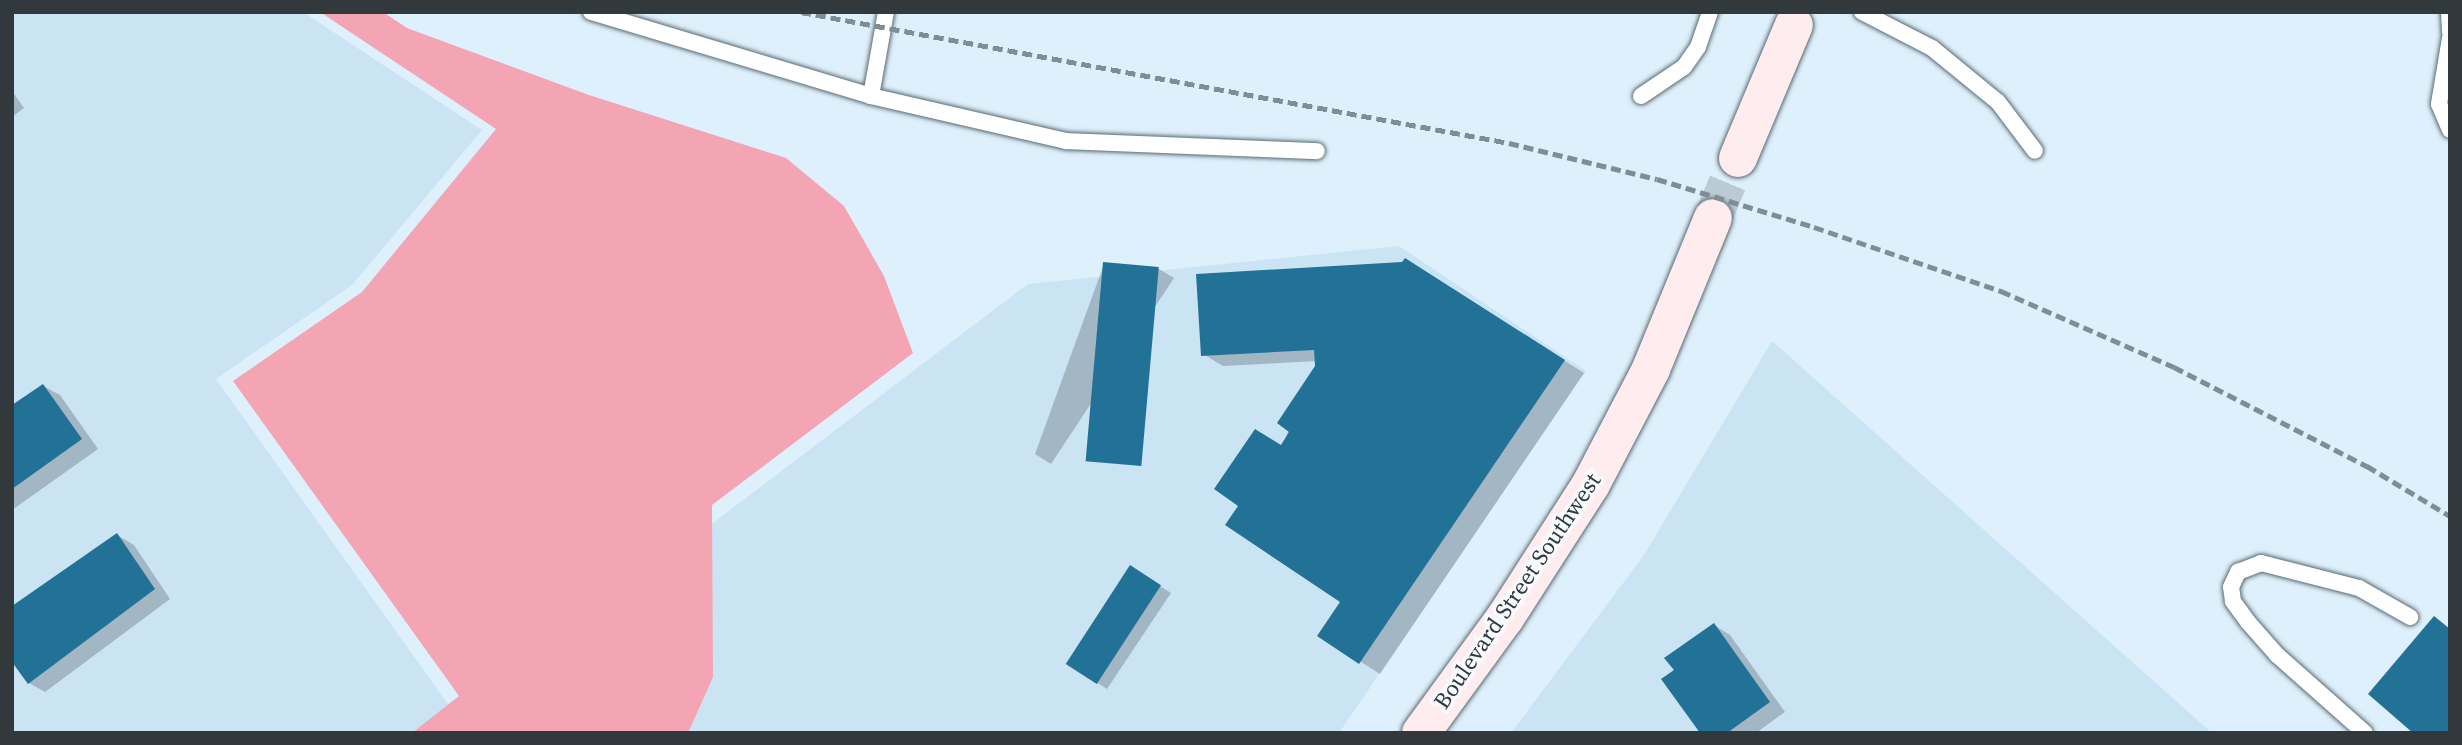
<!DOCTYPE html>
<html>
<head>
<meta charset="utf-8">
<style>
  body { margin:0 }
  #map { position:relative; width:2462px; height:745px; overflow:hidden; background:#def0fb; font-family:"Source Serif 4",serif }
  div>[style] { position:absolute }
  .built>* { inset:0; background:#cbe4f4 }
  .green>* { inset:0; background:#f3a5b3 }
  .shadow>* { inset:0; background:#0003 }
  .building>* { inset:0; background:#227297; transform-origin:0 0 }
  .secondary-tunnel>* { height:38px; margin-top:-19px; transform-origin:0; background:repeating-linear-gradient(90deg,#bbcbd5 0 38px,transparent 0 57px) }
  .roads { filter:drop-shadow(0 0 2px #5a6a73) drop-shadow(0 0 2px #5a6a73) }
  .service>* { height:16px; margin:-8px; padding:0 8px; transform-origin:8px; border-radius:8px; background:#fff }
  .secondary>* { height:38px; margin:-19px; padding:0 19px; transform-origin:19px; border-radius:19px; background:#feecef }
  .rail>* { height:5px; margin-top:-2.5px; transform-origin:0; background:repeating-linear-gradient(90deg,#808d94 0 10px,transparent 0 15px) }
  span { translate:-50% -50%; white-space:nowrap; text-align:center; line-height:1.15; -webkit-text-stroke:7px #f7fbfd; paint-order:stroke }
  .street-label { font-size:23px; color:#31393d }
  .frame { position:absolute; inset:0; border:14px solid #31393d; pointer-events:none }
</style>
</head>
<body>
<div id="map">
  <div class="built">
    <div style="clip-path:polygon(12px 12px,303px 12px,482px 130px,352px 285px,216px 379px,457px 717px,1028px 284px,1399px 246px,1586px 371px,1339px 733px,12px 733px)"></div>
    <div style="clip-path:polygon(1772px 341px,2212px 733px,1511px 733px,1644px 555px)"></div>
  </div>
  <div class="green">
    <div style="clip-path:polygon(320px 12px,383px 12px,407px 28px,589px 95px,786px 158px,844px 206px,884px 276px,913px 353px,712px 505px,713px 677px,688px 733px,412px 733px,459px 696px,233px 381px,362px 292px,496px 129px)"></div>
  </div>
  <div class="shadow">
    <div style="clip-path:polygon(12px 91px,24px 108px,12px 117px)"></div>
    <div style="clip-path:polygon(1104px 264px,1159px 269px,1174px 278px,1051px 464px,1035px 454px)"></div>
    <div style="clip-path:polygon(1425px 272px,1584px 373px,1380px 674px,1320px 636px,1342px 602px,1282px 447px,1317px 361px,1223px 366px,1203px 354px)"></div>
    <div style="clip-path:polygon(43px 386px,60px 395px,98px 449px,12px 510px,12px 408px)"></div>
    <div style="clip-path:polygon(117px 535px,134px 545px,170px 599px,45px 692px,29px 683px)"></div>
    <div style="clip-path:polygon(1141px 574px,1171px 593px,1107px 689px,1096px 682px)"></div>
    <div style="clip-path:polygon(1714px 625px,1730px 635px,1785px 712px,1756px 733px,1702px 733px,1676px 670px)"></div>
  </div>
  <div class="building">
    <div style="clip-path:polygon(1405px 258px,1565px 360px,1359px 664px,1317px 636px,1340px 602px,1225px 525px,1238px 506px,1214px 489px,1255px 429px,1281px 445px,1289px 432px,1277px 423px,1315px 366px,1314px 350px,1201px 356px,1196px 274px,1402px 262px)"></div>
    <div style="left:1103px;top:262px;width:56px;height:200px;rotate:5deg"></div>
    <div style="clip-path:polygon(43px 384px,82px 439px,12px 489px,12px 405px)"></div>
    <div style="clip-path:polygon(117px 533px,155px 589px,28px 684px,12px 662px,12px 606px)"></div>
    <div style="left:1130px;top:565px;width:37px;height:118px;rotate:33deg"></div>
    <div style="clip-path:polygon(2434px 616px,2450px 629px,2450px 733px,2413px 733px,2368px 694px)"></div>
    <div style="clip-path:polygon(1714px 623px,1770px 702px,1727px 733px,1700px 733px,1661px 679px,1674px 670px,1664px 658px)"></div>
  </div>
  <div class="secondary-tunnel">
    <div style="left:1713px;top:218px;width:65px;rotate:-67.4deg"></div>
  </div>
  <div class="roads">
    <div class="service">
      <div style="left:591px;top:12px;width:292px;rotate:16.7deg"></div>
      <div style="left:871px;top:96px;width:200px;rotate:13deg"></div>
      <div style="left:1066px;top:141px;width:251px;rotate:2.3deg"></div>
      <div style="left:1862px;top:12px;width:79px;rotate:27.2deg"></div>
      <div style="left:1932px;top:48px;width:85px;rotate:39.3deg"></div>
      <div style="left:1998px;top:102px;width:61px;rotate:52.9deg"></div>
      <div style="left:2449px;top:12px;width:20px;rotate:87deg"></div>
      <div style="left:2450px;top:38px;width:67px;rotate:99.5deg"></div>
      <div style="left:2439px;top:104px;width:28px;rotate:67deg"></div>
      <div style="left:871px;top:96px;width:85px;rotate:-79.9deg"></div>
      <div style="left:1641px;top:96px;width:52px;rotate:-34deg"></div>
      <div style="left:1684px;top:67px;width:24px;rotate:-55deg"></div>
      <div style="left:1698px;top:47px;width:37px;rotate:-71deg"></div>
      <div style="left:2365px;top:733px;width:118px;rotate:-138.4deg"></div>
      <div style="left:2277px;top:655px;width:44px;rotate:-131.3deg"></div>
      <div style="left:2248px;top:622px;width:26px;rotate:-126deg"></div>
      <div style="left:2233px;top:601px;width:14px;rotate:-98deg"></div>
      <div style="left:2231px;top:587px;width:17px;rotate:-65deg"></div>
      <div style="left:2238px;top:572px;width:25px;rotate:-21deg"></div>
      <div style="left:2261px;top:563px;width:101px;rotate:14.3deg"></div>
      <div style="left:2359px;top:588px;width:59px;rotate:29.6deg"></div>
    </div>
    <div class="secondary">
      <div style="left:1738px;top:158px;width:144px;rotate:-67.2deg"></div>
      <div style="left:1421px;top:733px;width:142px;rotate:-53.9deg"></div>
      <div style="left:1505px;top:618px;width:159px;rotate:-57.3deg"></div>
      <div style="left:1591px;top:484px;width:130px;rotate:-62.4deg"></div>
      <div style="left:1651px;top:369px;width:163px;rotate:-67.7deg"></div>
    </div>
  </div>
  <div class="rail">
    <div style="left:801px;top:12px;width:720px;rotate:10.48deg"></div>
    <div style="left:1509px;top:143px;width:152px;rotate:13.7deg"></div>
    <div style="left:1657px;top:179px;width:164px;rotate:17deg"></div>
    <div style="left:1814px;top:227px;width:198px;rotate:18.9deg"></div>
    <div style="left:2001px;top:291px;width:189px;rotate:23.7deg"></div>
    <div style="left:2174px;top:367px;width:217px;rotate:27.2deg"></div>
    <div style="left:2367px;top:466px;width:97px;rotate:31.1deg"></div>
  </div>
  <div class="street-label">
    <span style="left:1517px;top:591px;rotate:-56deg">Boulevard Street Southwest</span>
  </div>
  <div class="frame"></div>
</div>
</body>
</html>
